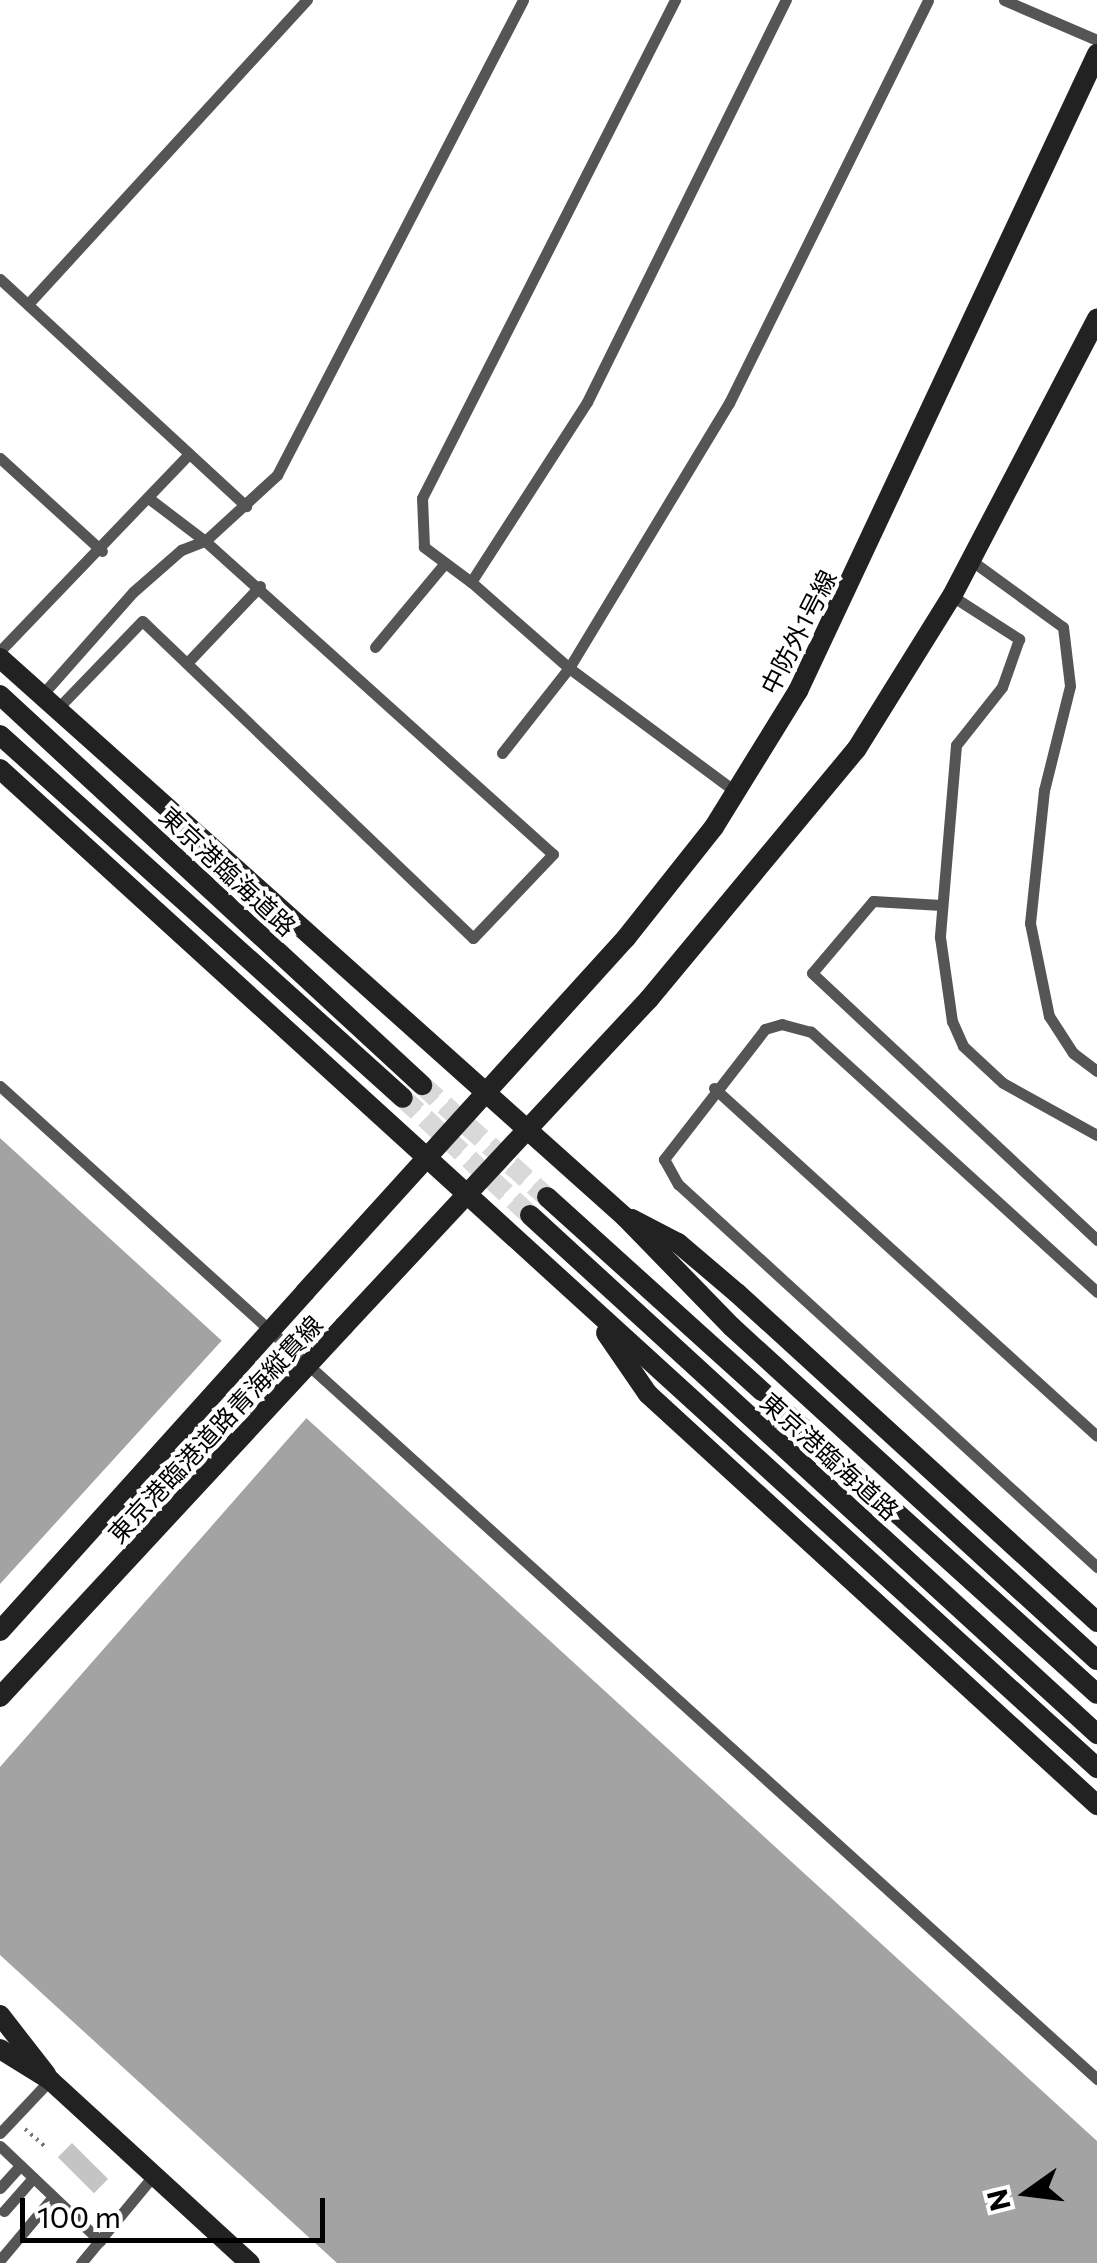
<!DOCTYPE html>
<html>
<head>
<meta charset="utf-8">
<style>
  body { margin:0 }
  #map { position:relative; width:1097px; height:2263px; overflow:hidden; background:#fff; font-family:Commissioner,"Noto Sans JP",sans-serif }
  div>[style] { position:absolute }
  .water>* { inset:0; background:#a3a3a3 }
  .pier>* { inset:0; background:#fff }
  .building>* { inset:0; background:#c4c4c4; transform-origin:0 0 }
  .secondary-tunnel>* { height:20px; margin-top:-10px; transform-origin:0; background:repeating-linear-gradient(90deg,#d9d9d9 0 20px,transparent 0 30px) }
  .path>* { height:4px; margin-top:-2px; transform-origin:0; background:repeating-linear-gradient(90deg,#777 0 2.5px,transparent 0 7.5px) }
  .lane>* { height:11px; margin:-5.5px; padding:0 5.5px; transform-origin:5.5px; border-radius:5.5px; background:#555 }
  .secondary>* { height:20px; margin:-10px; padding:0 10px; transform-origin:10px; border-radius:10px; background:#222 }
  .secondary-bridge>* { height:20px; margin:-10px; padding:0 10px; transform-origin:10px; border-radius:10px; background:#222 }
  span { translate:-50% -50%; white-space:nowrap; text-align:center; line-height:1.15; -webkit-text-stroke:8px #fff; paint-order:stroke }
  .street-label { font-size:25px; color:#000 }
  .north { position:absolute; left:977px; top:2143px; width:100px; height:100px; -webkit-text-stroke:8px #fff; paint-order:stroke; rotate:256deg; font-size:28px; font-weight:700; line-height:40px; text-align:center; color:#000 }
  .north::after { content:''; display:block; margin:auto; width:35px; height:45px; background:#000; clip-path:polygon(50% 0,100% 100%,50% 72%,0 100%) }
  .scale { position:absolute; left:20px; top:2198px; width:305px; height:45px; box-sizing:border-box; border:5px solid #000; border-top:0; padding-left:12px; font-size:30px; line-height:35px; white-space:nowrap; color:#000; -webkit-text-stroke:8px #fff; paint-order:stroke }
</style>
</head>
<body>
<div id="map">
  <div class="water">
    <div style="clip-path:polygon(0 1138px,1097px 2141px,1097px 2263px,337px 2263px,0 1955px)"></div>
  </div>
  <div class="pier">
    <div style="clip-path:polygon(225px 1337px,310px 1414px,0 1767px,0 1584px)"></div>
  </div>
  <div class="building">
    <div style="left:72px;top:2143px;width:51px;height:20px;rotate:45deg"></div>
  </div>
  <div class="secondary-tunnel">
    <div style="left:422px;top:1085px;width:168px;rotate:41.9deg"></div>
    <div style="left:403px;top:1098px;width:173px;rotate:42.7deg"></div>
  </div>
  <div class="path">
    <div style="left:25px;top:2129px;width:30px;rotate:41deg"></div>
  </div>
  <div class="lane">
    <div style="left:1004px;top:0;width:101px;rotate:23.3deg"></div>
    <div style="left:0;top:279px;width:335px;rotate:42.7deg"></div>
    <div style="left:28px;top:304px;width:413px;rotate:-47.5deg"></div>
    <div style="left:0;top:458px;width:138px;rotate:42.4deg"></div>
    <div style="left:151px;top:500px;width:68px;rotate:37.2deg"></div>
    <div style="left:205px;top:541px;width:98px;rotate:-42.5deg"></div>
    <div style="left:277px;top:475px;width:535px;rotate:-62.62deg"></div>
    <div style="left:972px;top:561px;width:112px;rotate:36deg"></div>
    <div style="left:1063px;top:627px;width:59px;rotate:83.2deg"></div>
    <div style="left:1070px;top:686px;width:107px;rotate:104deg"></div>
    <div style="left:1044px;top:790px;width:134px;rotate:96deg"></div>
    <div style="left:1030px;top:923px;width:95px;rotate:78.5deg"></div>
    <div style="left:1049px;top:1016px;width:44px;rotate:57deg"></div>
    <div style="left:1073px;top:1053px;width:30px;rotate:37deg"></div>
    <div style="left:471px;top:582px;width:59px;rotate:-143.3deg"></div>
    <div style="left:424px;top:547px;width:49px;rotate:-92.3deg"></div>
    <div style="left:422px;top:498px;width:559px;rotate:-63.07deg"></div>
    <div style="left:952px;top:596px;width:80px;rotate:32.7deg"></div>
    <div style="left:1019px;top:639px;width:51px;rotate:109.5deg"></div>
    <div style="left:1002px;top:687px;width:74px;rotate:128.4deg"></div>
    <div style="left:956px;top:745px;width:193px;rotate:94.8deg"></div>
    <div style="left:940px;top:937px;width:85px;rotate:81.9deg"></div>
    <div style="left:952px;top:1021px;width:27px;rotate:66deg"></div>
    <div style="left:963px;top:1046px;width:54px;rotate:42.8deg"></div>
    <div style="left:1003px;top:1083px;width:107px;rotate:29deg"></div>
    <div style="left:375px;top:647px;width:109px;rotate:-50.2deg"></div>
    <div style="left:0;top:651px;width:273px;rotate:-46.2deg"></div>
    <div style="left:187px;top:663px;width:106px;rotate:-46.5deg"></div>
    <div style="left:41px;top:696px;width:139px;rotate:-48.5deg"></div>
    <div style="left:133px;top:592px;width:64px;rotate:-41.2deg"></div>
    <div style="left:181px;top:550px;width:26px;rotate:-21deg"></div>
    <div style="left:205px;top:541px;width:468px;rotate:42deg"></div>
    <div style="left:553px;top:854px;width:116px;rotate:133.6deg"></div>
    <div style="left:473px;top:938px;width:458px;rotate:-136.2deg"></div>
    <div style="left:142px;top:621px;width:124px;rotate:134deg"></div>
    <div style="left:502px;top:753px;width:108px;rotate:-51.8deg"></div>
    <div style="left:569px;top:668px;width:130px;rotate:-138.7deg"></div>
    <div style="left:471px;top:582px;width:214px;rotate:-57.2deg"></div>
    <div style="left:587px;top:402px;width:449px;rotate:-63.7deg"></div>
    <div style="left:736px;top:792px;width:208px;rotate:-143.4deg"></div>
    <div style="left:569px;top:668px;width:310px;rotate:-58.9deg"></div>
    <div style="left:729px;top:403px;width:449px;rotate:-63.7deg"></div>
    <div style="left:941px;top:905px;width:68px;rotate:-176.6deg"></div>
    <div style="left:873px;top:901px;width:94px;rotate:130.3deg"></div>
    <div style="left:812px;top:973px;width:391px;rotate:43.1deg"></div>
    <div style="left:0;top:1086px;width:1480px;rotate:42.15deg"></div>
    <div style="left:714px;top:1088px;width:517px;rotate:42.26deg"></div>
    <div style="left:1097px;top:1292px;width:387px;rotate:-137.7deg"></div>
    <div style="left:811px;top:1032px;width:30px;rotate:-165deg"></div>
    <div style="left:782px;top:1024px;width:18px;rotate:164deg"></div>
    <div style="left:765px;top:1029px;width:165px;rotate:127.8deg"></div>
    <div style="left:664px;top:1159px;width:29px;rotate:61deg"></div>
    <div style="left:678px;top:1184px;width:568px;rotate:42.43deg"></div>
    <div style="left:0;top:2133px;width:73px;rotate:-46.7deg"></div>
    <div style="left:0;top:2146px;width:138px;rotate:43.5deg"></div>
    <div style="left:0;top:2188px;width:30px;rotate:-48deg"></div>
    <div style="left:4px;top:2211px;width:44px;rotate:-48.7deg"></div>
    <div style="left:0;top:2260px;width:81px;rotate:-50deg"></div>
    <div style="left:81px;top:2263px;width:113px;rotate:-50.4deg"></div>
  </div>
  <div class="secondary">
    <div style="left:0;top:658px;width:839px;rotate:41.81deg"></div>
    <div style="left:625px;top:1217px;width:153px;rotate:45.8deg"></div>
    <div style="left:732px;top:1327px;width:494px;rotate:42.4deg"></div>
    <div style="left:0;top:695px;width:575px;rotate:42.74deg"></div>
    <div style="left:0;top:735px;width:542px;rotate:42.01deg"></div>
    <div style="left:0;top:769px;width:1484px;rotate:42.32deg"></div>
    <div style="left:547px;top:1197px;width:741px;rotate:42.1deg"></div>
    <div style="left:530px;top:1215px;width:769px;rotate:42.47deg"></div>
    <div style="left:632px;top:1219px;width:52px;rotate:27.6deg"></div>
    <div style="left:678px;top:1243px;width:77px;rotate:40.3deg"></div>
    <div style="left:737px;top:1293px;width:488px;rotate:42.4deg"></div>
    <div style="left:305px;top:1292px;width:478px;rotate:-47.8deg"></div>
    <div style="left:626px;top:938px;width:142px;rotate:-51.6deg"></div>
    <div style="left:714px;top:827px;width:160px;rotate:-58.3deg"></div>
    <div style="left:798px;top:691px;width:704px;rotate:-64.86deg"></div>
    <div style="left:344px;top:1326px;width:447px;rotate:-47deg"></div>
    <div style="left:649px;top:999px;width:324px;rotate:-50.3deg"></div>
    <div style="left:856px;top:750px;width:181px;rotate:-58.1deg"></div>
    <div style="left:952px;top:596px;width:313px;rotate:-62.4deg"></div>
    <div style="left:606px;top:1333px;width:74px;rotate:55.5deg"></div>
    <div style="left:648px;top:1394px;width:609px;rotate:42.47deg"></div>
    <div style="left:0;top:2015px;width:75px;rotate:52.1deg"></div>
    <div style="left:0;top:2049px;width:59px;rotate:31.8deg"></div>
    <div style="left:50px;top:2080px;width:271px;rotate:42.5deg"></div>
  </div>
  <div class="secondary-bridge">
    <div style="left:0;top:1631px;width:456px;rotate:-48deg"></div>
    <div style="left:0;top:1697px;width:506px;rotate:-47.16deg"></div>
  </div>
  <div class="street-label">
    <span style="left:798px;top:632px;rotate:-63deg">中防外1号線</span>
    <span style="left:228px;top:871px;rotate:43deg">東京港臨海道路</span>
    <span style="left:215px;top:1429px;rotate:-47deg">東京港臨港道路青海縦貫線</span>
    <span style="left:830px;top:1456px;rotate:42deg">東京港臨海道路</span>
  </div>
  <div class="north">N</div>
  <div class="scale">100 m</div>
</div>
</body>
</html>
